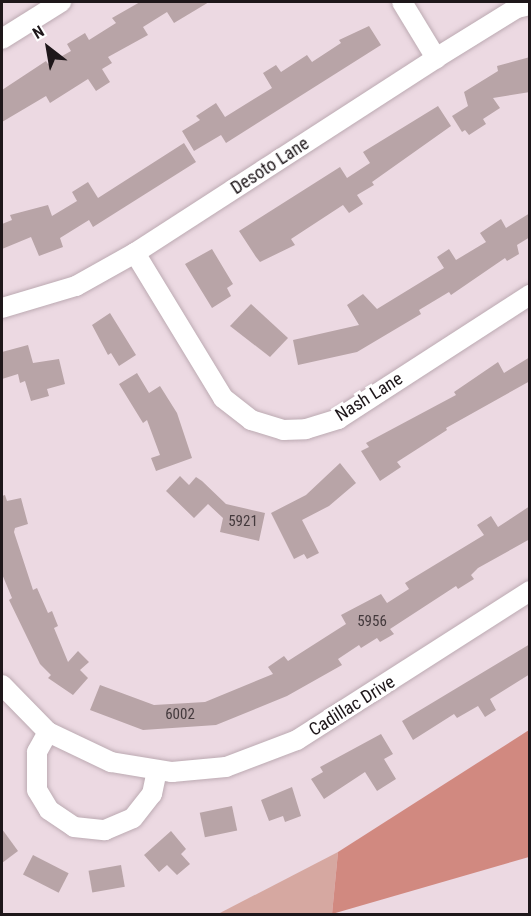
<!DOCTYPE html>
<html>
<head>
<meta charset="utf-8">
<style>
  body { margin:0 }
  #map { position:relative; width:531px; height:916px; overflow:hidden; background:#ecd9e2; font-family:"Roboto Condensed",sans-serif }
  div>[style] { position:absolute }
  .green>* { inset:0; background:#d6a8a1 }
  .forest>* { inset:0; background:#d18980 }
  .building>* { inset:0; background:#b8a4a7; transform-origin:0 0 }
  .roads { filter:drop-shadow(0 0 2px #bcaab2) drop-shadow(0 0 2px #bcaab2) }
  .minor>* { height:20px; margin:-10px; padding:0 10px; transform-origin:10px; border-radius:10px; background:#fff }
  span { translate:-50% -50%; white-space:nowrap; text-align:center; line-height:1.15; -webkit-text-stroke:6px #fff; paint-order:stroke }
  .number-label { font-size:15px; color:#443a3d }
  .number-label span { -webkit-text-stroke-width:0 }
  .street-label { font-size:18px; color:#1e171a }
  .frame { position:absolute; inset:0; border:3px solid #1e171a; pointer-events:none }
  .north { position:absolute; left:18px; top:18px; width:60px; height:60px; -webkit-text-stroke:4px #fff; paint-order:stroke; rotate:329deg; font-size:16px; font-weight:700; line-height:24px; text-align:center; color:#1e171a }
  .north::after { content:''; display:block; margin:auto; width:21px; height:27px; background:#1e171a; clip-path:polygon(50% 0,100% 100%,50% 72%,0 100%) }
</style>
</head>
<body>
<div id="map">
  <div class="green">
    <div style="clip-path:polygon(338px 852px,332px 914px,218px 914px)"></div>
  </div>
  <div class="forest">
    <div style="clip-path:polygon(529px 730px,529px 857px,332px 914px,338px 852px)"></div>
  </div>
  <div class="building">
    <div style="clip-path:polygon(140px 2px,209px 2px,174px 23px,167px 12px,143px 27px,148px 35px,108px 57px,112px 63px,102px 69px,110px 82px,96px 91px,88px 79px,50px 103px,46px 96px,2px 122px,2px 90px,46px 61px,48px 64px,71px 51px,67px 44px,85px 33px,89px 40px,116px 23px,112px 18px)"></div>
    <div style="clip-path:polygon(369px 26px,381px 45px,226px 143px,221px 135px,194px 151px,182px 131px,200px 120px,196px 116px,216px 103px,225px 117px,272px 88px,263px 73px,276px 65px,281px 72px,307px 55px,312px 62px,341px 43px,339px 40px)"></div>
    <div style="clip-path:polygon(530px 57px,530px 92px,493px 98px,500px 108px,483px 119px,486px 124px,469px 135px,465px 130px,462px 132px,452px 116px,468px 106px,464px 92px,498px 71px,497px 66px)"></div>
    <div style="clip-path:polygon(438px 106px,451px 126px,372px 182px,374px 185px,357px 195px,363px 204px,349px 213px,343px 205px,291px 239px,295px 245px,260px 262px,256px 257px,239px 231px,340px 167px,347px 178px,370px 163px,363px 152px)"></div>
    <div style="clip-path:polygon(184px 143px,196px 162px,93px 227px,89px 220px,60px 238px,63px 247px,39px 256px,31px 237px,2px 249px,2px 224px,12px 220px,10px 215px,48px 205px,52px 216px,77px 201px,72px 192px,88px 182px,98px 198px)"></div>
    <div style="clip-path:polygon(530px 213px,530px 237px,517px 245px,519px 254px,507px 261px,505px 258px,451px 295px,449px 292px,419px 310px,421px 314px,357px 352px,298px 365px,293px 340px,359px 325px,347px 305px,363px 294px,377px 309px,444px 268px,437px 257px,449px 249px,456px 260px,486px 242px,480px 233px,501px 219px,506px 228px)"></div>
    <div style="clip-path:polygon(212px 249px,233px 284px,227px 288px,231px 296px,212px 308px,185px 264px)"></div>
    <div style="clip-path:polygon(251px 304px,288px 338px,270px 357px,230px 326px)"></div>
    <div style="clip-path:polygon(110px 313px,136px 355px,119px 366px,111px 353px,108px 355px,92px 325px)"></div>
    <div style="clip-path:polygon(28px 345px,33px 363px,59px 359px,65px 384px,47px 389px,49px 396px,31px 401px,25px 381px,20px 383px,18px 374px,2px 379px,2px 352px)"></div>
    <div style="clip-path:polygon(530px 357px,530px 381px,446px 428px,447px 430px,397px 462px,401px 467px,380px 481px,361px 451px,369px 447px,366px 443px,456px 395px,454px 392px,498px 362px,504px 373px)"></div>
    <div style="clip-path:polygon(137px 373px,149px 393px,160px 386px,177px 413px,192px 458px,156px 471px,151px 458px,160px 455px,147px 420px,143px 423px,119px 384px)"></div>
    <div style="clip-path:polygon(340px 463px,356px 483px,329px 506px,302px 520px,319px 553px,307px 559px,304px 554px,294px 559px,271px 513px,306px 495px)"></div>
    <div style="clip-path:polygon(180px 476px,189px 485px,196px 477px,202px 481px,226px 504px,265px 513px,259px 541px,220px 532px,223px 518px,208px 504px,194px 518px,166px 491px)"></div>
    <div style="clip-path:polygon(5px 495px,7px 501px,21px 498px,28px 524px,15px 528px,14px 532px,33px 590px,37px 588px,48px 613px,52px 611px,58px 626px,54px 628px,68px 662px,78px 651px,89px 662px,80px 670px,88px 678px,73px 695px,48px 678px,51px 675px,40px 664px,9px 600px,12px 598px,2px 574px,2px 496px)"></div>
    <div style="clip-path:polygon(530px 506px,530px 539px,478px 568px,471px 575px,474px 579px,458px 589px,456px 586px,390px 629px,394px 634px,380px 642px,377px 638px,361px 648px,359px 645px,338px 659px,342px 665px,287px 696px,216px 725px,143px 730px,90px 710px,100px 685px,154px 705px,205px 702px,273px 674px,268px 667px,284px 656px,288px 661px,346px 624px,341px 615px,381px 594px,387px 603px,409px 589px,405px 583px,484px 535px,477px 525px,491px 516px,498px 527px)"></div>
    <div style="clip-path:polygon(530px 644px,530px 674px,490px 699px,496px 710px,485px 717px,478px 706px,457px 718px,454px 714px,413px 740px,402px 721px)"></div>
    <div style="clip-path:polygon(381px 734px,393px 754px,384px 759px,396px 779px,377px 791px,365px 772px,324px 799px,311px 779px,323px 772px,320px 767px)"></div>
    <div style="clip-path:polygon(292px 787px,301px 816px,285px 822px,283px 816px,269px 821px,261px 800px)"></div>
    <div style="left:232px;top:806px;width:25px;height:33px;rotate:78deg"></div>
    <div style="clip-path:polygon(2px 829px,18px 851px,2px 863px)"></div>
    <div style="clip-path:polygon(171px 831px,186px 849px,181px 854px,190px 864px,177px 875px,167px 865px,159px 872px,144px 855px)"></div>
    <div style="left:33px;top:855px;width:40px;height:22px;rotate:27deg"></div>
    <div style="left:121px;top:865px;width:22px;height:33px;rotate:80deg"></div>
  </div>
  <div class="roads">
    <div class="minor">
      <div style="left:402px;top:2px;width:66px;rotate:58.7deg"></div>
      <div style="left:2px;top:39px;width:70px;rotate:-32.1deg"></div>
      <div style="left:135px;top:253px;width:170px;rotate:58.7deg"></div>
      <div style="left:223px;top:398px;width:36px;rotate:38deg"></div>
      <div style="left:251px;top:420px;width:34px;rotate:17deg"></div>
      <div style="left:283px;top:430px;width:23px;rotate:-2deg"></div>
      <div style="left:306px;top:429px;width:34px;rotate:-17deg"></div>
      <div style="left:338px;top:419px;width:229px;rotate:-32.9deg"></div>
      <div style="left:2px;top:308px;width:77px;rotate:-16.6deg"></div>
      <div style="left:76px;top:286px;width:68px;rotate:-29.2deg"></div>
      <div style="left:135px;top:253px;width:359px;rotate:-32.9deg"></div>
      <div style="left:436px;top:58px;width:95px;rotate:-31.7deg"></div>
      <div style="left:517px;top:8px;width:13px;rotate:-13deg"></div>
      <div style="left:2px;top:685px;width:66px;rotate:45.6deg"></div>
      <div style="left:48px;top:732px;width:70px;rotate:25.5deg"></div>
      <div style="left:111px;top:762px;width:62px;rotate:9.3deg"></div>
      <div style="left:172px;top:772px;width:54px;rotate:-5.3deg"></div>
      <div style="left:226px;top:767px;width:76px;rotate:-20.8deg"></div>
      <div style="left:297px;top:740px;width:277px;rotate:-32.6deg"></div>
      <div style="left:48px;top:732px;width:23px;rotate:119deg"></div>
      <div style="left:37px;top:752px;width:38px;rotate:90deg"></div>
      <div style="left:37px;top:790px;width:23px;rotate:59deg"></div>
      <div style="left:49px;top:810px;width:30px;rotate:34deg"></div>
      <div style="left:74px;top:827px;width:31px;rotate:6deg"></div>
      <div style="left:105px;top:830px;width:30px;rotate:-23deg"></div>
      <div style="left:133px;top:818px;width:31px;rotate:-52deg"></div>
      <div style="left:152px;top:794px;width:24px;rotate:-78deg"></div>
    </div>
  </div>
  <div class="number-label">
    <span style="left:243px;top:522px">5921</span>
    <span style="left:372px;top:622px">5956</span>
    <span style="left:180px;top:715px">6002</span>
  </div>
  <div class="street-label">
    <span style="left:270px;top:166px;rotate:-33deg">Desoto Lane</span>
    <span style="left:369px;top:397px;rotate:-32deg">Nash Lane</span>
    <span style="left:352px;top:706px;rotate:-32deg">Cadillac Drive</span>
  </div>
  <div class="frame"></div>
  <div class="north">N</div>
</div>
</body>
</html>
